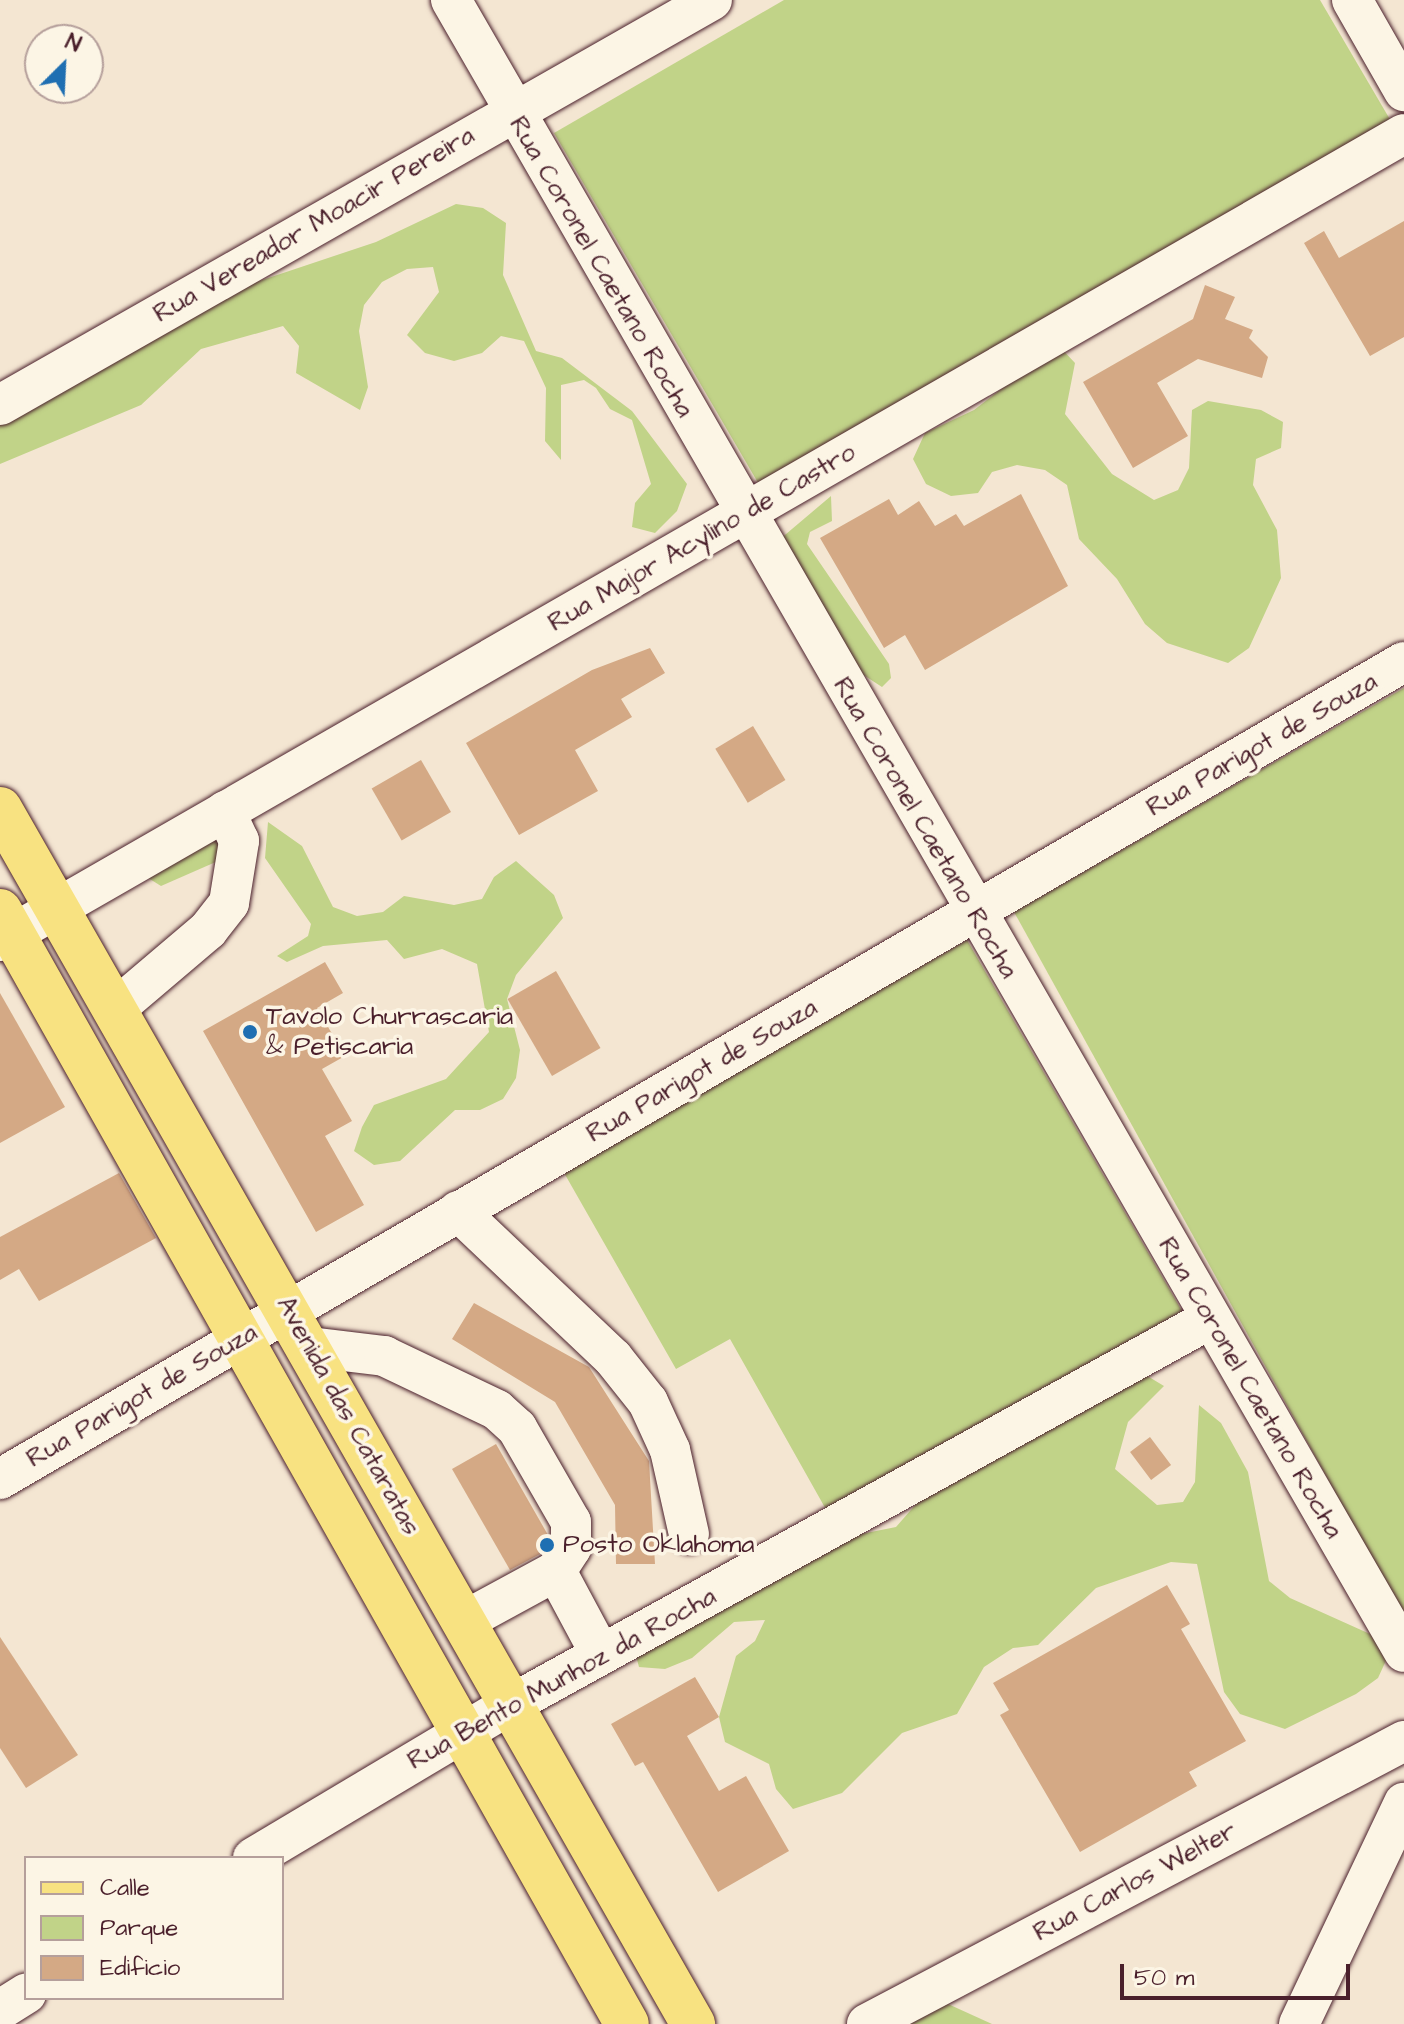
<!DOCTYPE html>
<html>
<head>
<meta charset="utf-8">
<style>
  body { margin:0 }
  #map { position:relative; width:1404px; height:2024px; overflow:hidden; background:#f4e6d2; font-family:"Architects Daughter",sans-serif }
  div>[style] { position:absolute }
  .green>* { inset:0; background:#c1d388 }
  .building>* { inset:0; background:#d4a985; transform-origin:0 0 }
  .roads { filter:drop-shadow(0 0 2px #4a1f2b) drop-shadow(0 0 2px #4a1f2b) }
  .minor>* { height:40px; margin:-20px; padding:0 20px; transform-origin:20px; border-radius:20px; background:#fcf5e5 }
  .major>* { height:44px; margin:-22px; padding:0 22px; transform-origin:22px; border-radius:22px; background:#f8e281 }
  .dots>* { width:22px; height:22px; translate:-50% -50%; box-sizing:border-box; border:4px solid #fcf5e5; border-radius:50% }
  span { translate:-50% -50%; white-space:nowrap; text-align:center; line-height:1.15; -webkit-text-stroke:7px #fcf5e5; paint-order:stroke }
  .street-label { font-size:26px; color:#4a1f2b }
  .poi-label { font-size:26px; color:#4a1f2b }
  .left { translate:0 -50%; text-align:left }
  .legend { position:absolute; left:24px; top:1856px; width:260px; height:144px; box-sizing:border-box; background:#fcf5e5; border:2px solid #b59f9b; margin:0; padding:10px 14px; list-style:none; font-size:24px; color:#4a1f2b }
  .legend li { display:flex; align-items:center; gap:16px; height:40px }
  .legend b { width:40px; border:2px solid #b59f9b }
  .north { position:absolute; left:24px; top:24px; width:80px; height:80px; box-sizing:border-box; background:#fcf5e5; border:2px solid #b59f9b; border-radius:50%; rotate:24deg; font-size:22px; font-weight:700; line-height:32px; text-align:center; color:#4a1f2b }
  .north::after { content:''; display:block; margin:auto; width:28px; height:36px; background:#1f6fb2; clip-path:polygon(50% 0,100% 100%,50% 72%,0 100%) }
  .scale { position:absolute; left:1120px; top:1964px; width:230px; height:36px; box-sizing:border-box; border:4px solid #4a1f2b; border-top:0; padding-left:10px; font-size:24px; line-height:28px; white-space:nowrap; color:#4a1f2b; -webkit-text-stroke:6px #fcf5e5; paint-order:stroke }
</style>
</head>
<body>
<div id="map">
  <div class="green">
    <div style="clip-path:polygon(784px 0,1320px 0,1395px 128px,764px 493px,554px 133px)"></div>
    <div style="clip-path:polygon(456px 204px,483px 208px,506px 223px,503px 275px,536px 351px,562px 358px,632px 411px,687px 484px,677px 511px,655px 533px,632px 527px,635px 503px,651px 484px,632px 420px,610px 409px,596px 388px,584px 380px,561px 385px,561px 460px,545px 441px,546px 388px,524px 341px,501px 336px,482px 353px,454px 361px,425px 353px,407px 335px,439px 292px,433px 267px,407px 269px,382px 282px,364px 305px,359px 331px,368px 387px,360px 410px,296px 373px,299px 346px,283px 326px,201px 349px,141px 405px,0 464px,0 420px,217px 295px,376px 242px)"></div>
    <div style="clip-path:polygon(1058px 345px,1075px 363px,1065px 414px,1112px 474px,1154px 500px,1178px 490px,1189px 468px,1192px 410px,1208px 401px,1261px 410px,1283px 422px,1281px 448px,1256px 459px,1253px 485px,1277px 530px,1281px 578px,1249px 648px,1228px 663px,1167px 643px,1145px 624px,1117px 579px,1079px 539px,1067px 485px,1045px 470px,1017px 465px,992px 472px,978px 493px,951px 496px,926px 484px,913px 459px,925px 433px,974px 410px)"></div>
    <div style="clip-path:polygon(831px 496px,832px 521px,810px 532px,807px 544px,889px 664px,891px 678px,882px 687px,862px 674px,779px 540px)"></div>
    <div style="clip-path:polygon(1404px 688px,1404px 1617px,1014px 912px)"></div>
    <div style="clip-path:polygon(268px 822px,302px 846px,333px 907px,357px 916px,383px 912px,404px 896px,454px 905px,482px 899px,494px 877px,516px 861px,554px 895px,563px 918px,516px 975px,507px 999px,520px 1050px,516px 1078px,503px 1099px,480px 1110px,455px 1110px,400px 1161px,374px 1165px,354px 1151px,362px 1127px,374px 1105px,446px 1079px,489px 1032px,477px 964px,442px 949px,404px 959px,387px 940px,323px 946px,287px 962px,277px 956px,308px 936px,311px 924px,265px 858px)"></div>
    <div style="clip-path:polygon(222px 835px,218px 861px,161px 886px,145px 876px)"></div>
    <div style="clip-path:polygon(967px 940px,1182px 1311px,828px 1513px,730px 1339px,676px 1369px,563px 1171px)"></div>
    <div style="clip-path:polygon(1144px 1374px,1164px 1386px,1128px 1422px,1115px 1469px,1157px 1505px,1183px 1502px,1195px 1482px,1199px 1405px,1221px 1423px,1248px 1472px,1269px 1581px,1290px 1598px,1370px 1634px,1389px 1654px,1378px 1678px,1356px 1694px,1285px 1729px,1240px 1714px,1224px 1692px,1197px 1564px,1171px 1562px,1096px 1588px,1038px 1645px,1013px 1648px,984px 1667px,957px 1714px,902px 1733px,842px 1793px,793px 1809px,776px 1789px,769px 1764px,725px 1742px,719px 1717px,736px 1656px,755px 1641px,765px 1620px,734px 1622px,692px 1658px,665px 1669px,639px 1667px,636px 1656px,846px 1537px,896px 1527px,931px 1487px)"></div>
    <div style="clip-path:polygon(948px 2004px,992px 2024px,884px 2024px)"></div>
  </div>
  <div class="building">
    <div style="clip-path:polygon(1404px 221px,1404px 337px,1370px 356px,1304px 243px,1324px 231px,1339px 258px)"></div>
    <div style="clip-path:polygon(1205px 285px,1235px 297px,1225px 319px,1253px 330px,1249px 338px,1268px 357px,1262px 378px,1198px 359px,1157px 383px,1188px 436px,1133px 468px,1083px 382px,1193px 319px)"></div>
    <div style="clip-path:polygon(1021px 494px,1068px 586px,925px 670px,905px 635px,884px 648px,820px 538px,889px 499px,898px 515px,919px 501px,935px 526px,956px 514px,964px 526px)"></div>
    <div style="clip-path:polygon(650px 648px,665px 673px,621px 699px,632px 717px,575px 750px,598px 791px,519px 835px,466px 743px,592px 670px)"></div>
    <div style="left:753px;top:726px;width:63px;height:44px;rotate:59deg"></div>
    <div style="left:421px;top:760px;width:60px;height:57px;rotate:60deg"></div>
    <div style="clip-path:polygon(325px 962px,343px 993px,317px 1008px,345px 1056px,322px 1069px,352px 1121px,325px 1136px,364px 1205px,316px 1232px,203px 1031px)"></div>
    <div style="left:556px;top:971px;width:89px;height:56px;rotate:60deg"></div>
    <div style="clip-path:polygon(0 993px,65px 1107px,0 1143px)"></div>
    <div style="clip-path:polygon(119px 1173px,156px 1238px,39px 1301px,19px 1269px,0 1280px,0 1237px)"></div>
    <div style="clip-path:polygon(474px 1303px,589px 1367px,649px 1461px,655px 1564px,616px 1564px,615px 1505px,555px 1402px,452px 1339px)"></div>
    <div style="left:1150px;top:1437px;width:35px;height:25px;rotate:53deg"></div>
    <div style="clip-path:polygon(496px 1444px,548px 1535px,540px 1554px,510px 1570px,452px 1469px)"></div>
    <div style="clip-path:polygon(1167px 1585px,1190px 1624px,1181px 1629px,1246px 1741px,1189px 1772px,1197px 1786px,1080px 1852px,1000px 1715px,1009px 1710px,993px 1683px)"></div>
    <div style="clip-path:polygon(0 1637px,78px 1755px,26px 1788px,0 1748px)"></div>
    <div style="clip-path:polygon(695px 1677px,719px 1717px,687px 1736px,719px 1791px,746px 1776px,789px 1851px,718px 1892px,643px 1762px,635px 1766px,611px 1724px)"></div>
  </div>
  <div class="roads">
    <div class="minor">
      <div style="left:451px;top:0;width:1907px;rotate:60.02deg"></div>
      <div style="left:1352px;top:0;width:105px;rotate:60.3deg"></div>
      <div style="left:0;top:405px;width:819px;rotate:-29.63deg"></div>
      <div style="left:0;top:941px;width:1619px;rotate:-29.89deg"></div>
      <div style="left:115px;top:1009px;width:122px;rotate:-40.3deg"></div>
      <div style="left:208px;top:930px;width:34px;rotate:-52deg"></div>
      <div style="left:229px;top:903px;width:63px;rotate:-80.8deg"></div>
      <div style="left:239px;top:841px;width:33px;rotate:-115deg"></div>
      <div style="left:458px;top:1211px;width:214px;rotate:43.5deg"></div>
      <div style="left:613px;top:1358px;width:56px;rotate:51.5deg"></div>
      <div style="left:648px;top:1402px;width:53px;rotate:65.4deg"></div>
      <div style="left:670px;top:1450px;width:86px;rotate:77.3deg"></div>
      <div style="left:310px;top:1347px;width:75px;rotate:6.9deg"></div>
      <div style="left:384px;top:1356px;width:125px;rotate:25.5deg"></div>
      <div style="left:497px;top:1410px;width:27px;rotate:42deg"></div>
      <div style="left:517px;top:1428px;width:108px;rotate:60.1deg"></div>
      <div style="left:571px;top:1522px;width:26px;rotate:90deg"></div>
      <div style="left:571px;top:1548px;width:27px;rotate:123deg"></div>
      <div style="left:556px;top:1571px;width:107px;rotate:151.5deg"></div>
      <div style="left:0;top:1479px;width:1624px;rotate:-30.2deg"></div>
      <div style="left:556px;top:1571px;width:95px;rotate:61.8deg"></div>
      <div style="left:253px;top:1858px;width:297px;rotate:-30.8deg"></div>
      <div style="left:508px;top:1706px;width:802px;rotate:-28.87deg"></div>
      <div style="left:0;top:2010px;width:31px;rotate:-32deg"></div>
      <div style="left:867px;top:2024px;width:607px;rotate:-27.79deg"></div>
      <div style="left:1299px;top:2024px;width:245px;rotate:-64.6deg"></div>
    </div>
    <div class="major">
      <div style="left:0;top:809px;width:1399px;rotate:60.3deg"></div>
      <div style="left:0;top:911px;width:1277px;rotate:60.61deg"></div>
    </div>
  </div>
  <div class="dots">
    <div style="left:250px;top:1032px;background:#1f6fb2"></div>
    <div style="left:547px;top:1545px;background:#1f6fb2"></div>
  </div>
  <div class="street-label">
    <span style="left:314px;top:225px;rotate:-30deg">Rua Vereador Moacir Pereira</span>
    <span style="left:601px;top:267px;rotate:60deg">Rua Coronel Caetano Rocha</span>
    <span style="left:702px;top:538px;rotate:-30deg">Rua Major Acylino de Castro</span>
    <span style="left:1262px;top:745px;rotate:-30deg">Rua Parigot de Souza</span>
    <span style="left:925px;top:828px;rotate:60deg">Rua Coronel Caetano Rocha</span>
    <span style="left:702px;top:1071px;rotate:-30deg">Rua Parigot de Souza</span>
    <span style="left:1250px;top:1388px;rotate:60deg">Rua Coronel Caetano Rocha</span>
    <span style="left:142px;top:1396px;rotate:-30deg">Rua Parigot de Souza</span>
    <span style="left:348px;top:1416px;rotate:61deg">Avenida das Cataratas</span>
    <span style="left:562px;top:1679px;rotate:-29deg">Rua Bento Munhoz da Rocha</span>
    <span style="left:1135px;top:1882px;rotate:-28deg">Rua Carlos Welter</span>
  </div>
  <div class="poi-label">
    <span class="left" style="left:266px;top:1032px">Tavolo Churrascaria<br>&amp; Petiscaria</span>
    <span class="left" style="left:563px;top:1545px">Posto Oklahoma</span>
  </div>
  <ul class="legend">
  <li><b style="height:10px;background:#f8e281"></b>Calle</li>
  <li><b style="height:22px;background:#c1d388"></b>Parque</li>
  <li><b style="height:22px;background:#d4a985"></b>Edificio</li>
  </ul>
  <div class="north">N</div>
  <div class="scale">50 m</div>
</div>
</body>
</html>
